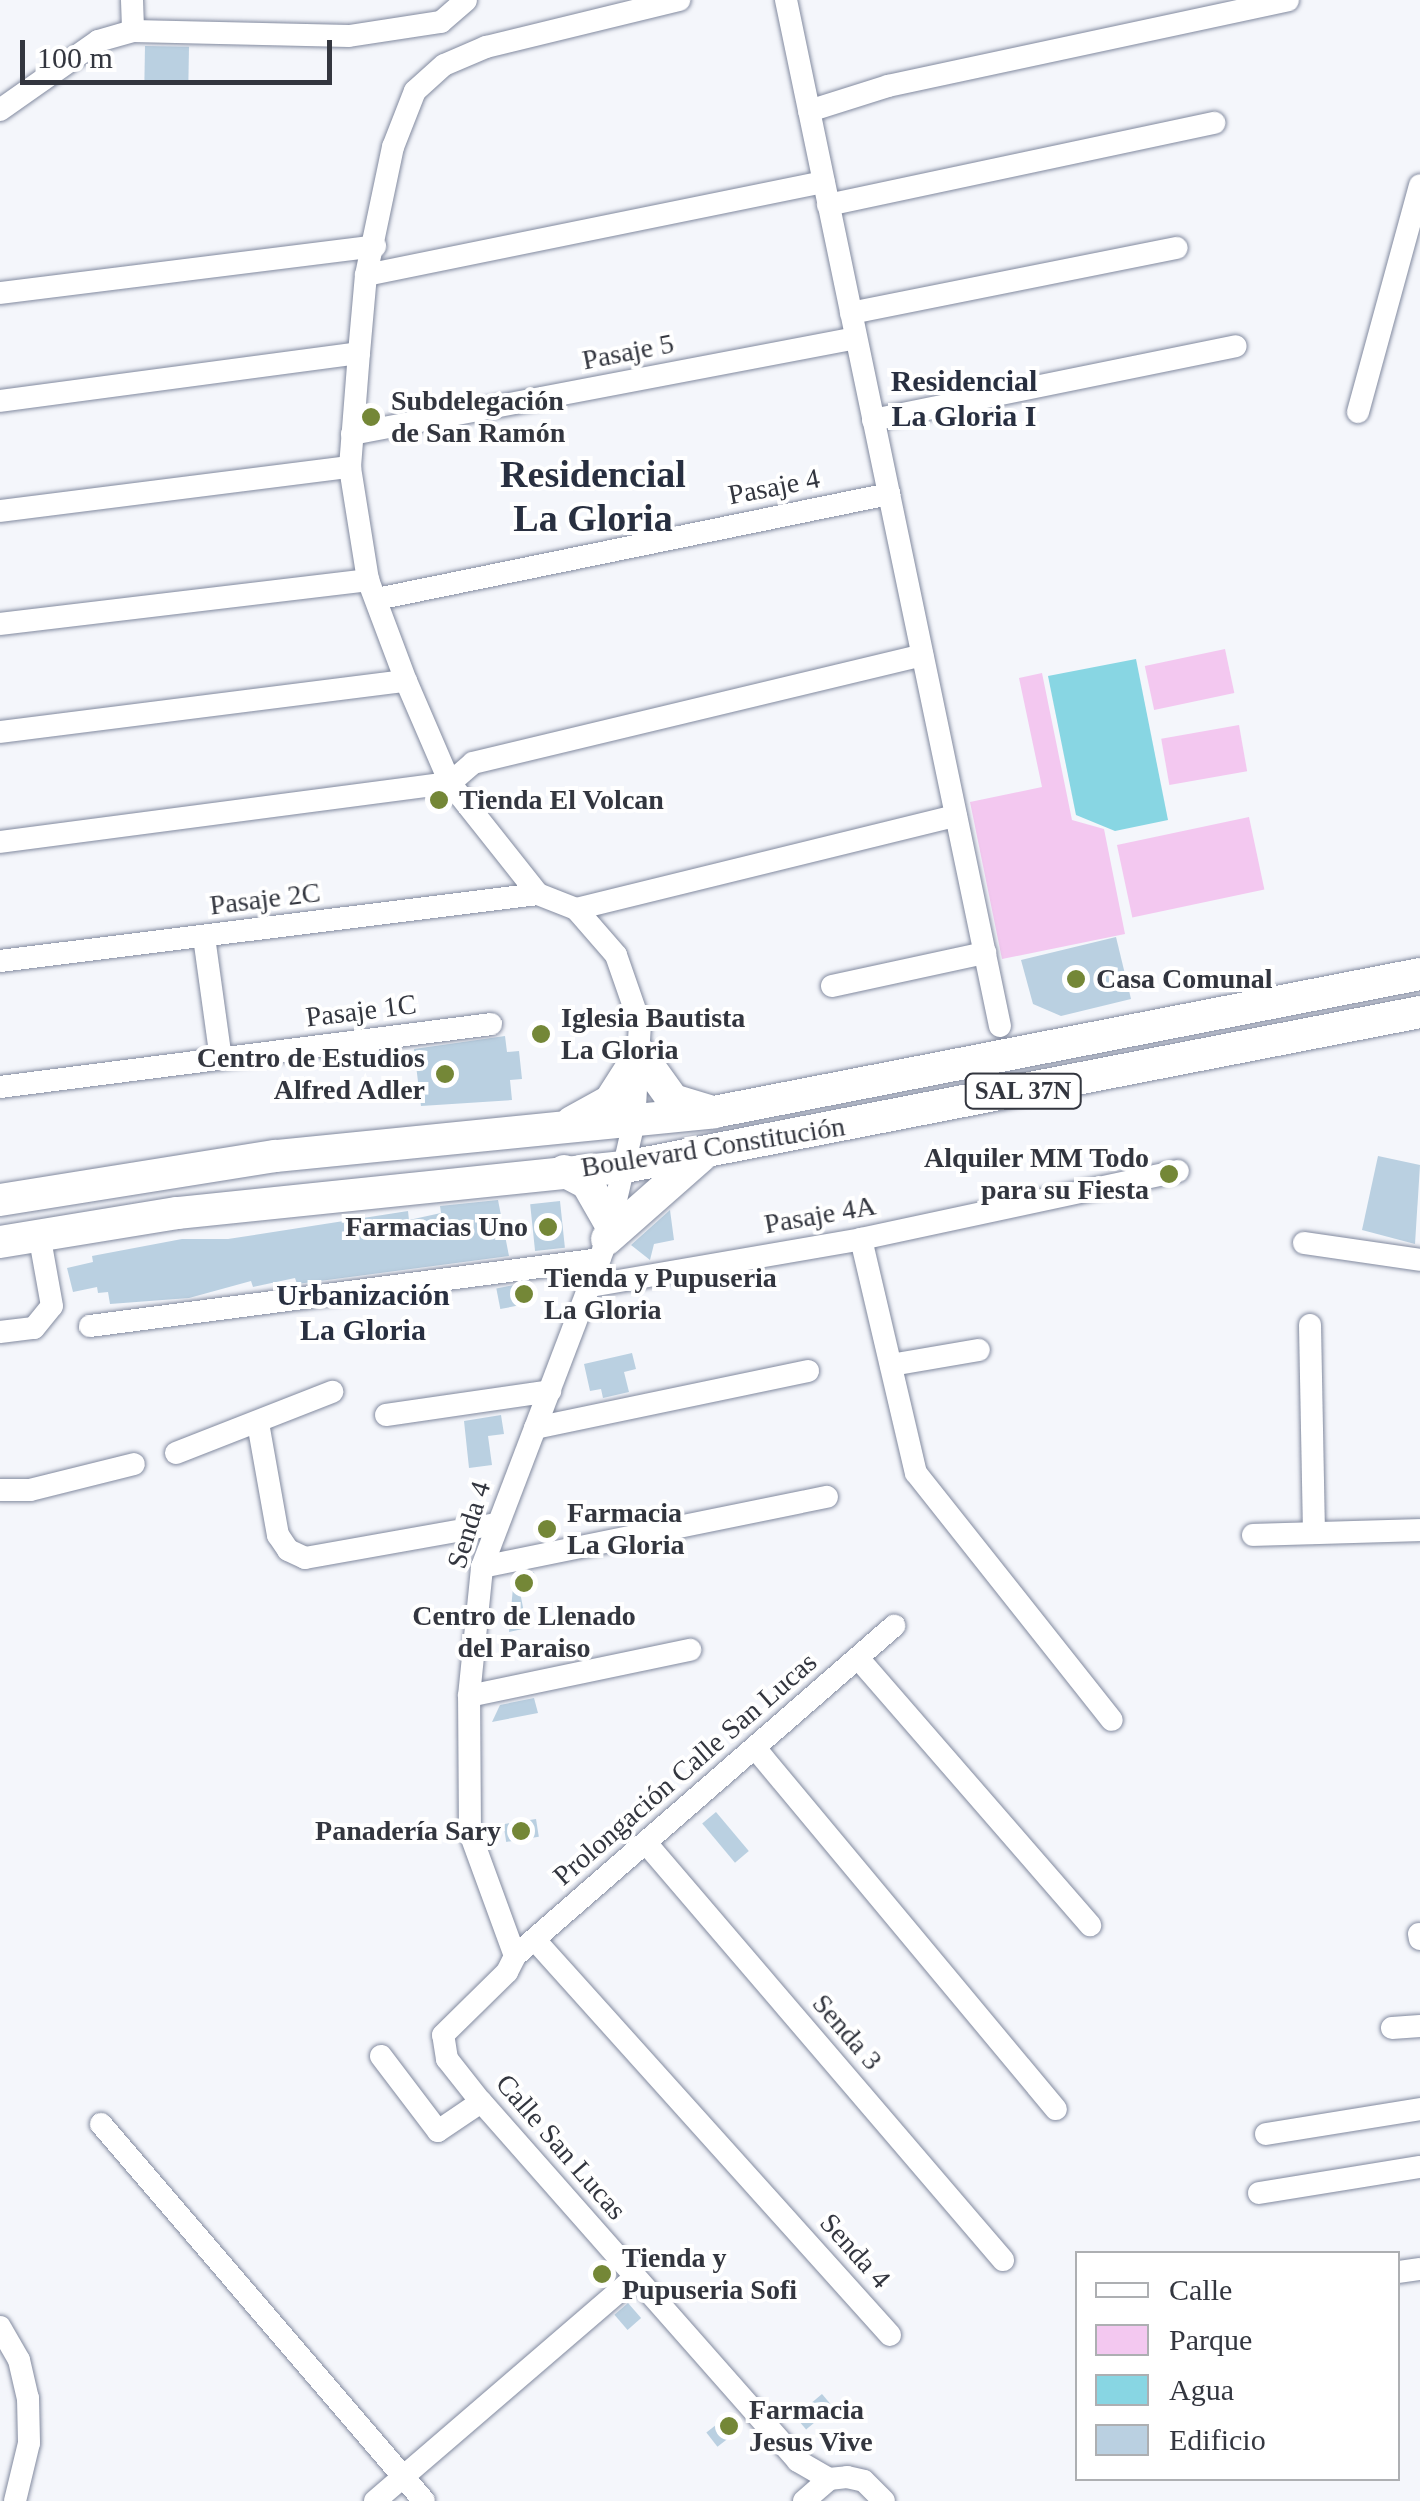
<!DOCTYPE html>
<html>
<head>
<meta charset="utf-8">
<style>
  body { margin:0 }
  #map { position:relative; width:1420px; height:2501px; overflow:hidden; background:#f4f6fb; font-family:Georgia,serif }
  div>[style] { position:absolute }
  .green>* { inset:0; background:#f3c8f0; transform-origin:0 0 }
  .water>* { inset:0; background:#88d6e3 }
  .building>* { inset:0; background:#bad0e1; transform-origin:0 0 }
  .roads { filter:drop-shadow(0 0 2px #828a9f) drop-shadow(0 0 2px #828a9f) }
  .minor>* { height:22px; margin:-11px; padding:0 11px; transform-origin:11px; border-radius:11px; background:#fff }
  .highway>* { height:32px; margin:-16px; padding:0 16px; transform-origin:16px; border-radius:16px; background:#fff }
  .dots>* { width:28px; height:28px; translate:-50% -50%; box-sizing:border-box; border:5px solid #fff; border-radius:50% }
  span { translate:-50% -50%; white-space:nowrap; text-align:center; line-height:1.15; -webkit-text-stroke:8px #fff; paint-order:stroke }
  .shield-label span { padding:2px 8px; background:#fff; border:2px solid; border-radius:8px; -webkit-text-stroke-width:0 }
  .shield-label { font-size:25px; color:#33363f; font-weight:700 }
  .street-label { font-size:28px; color:#33363f }
  .poi-label { font-size:28px; color:#33363f; font-weight:700 }
  .left { translate:0 -50%; text-align:left }
  .right { translate:-100% -50%; text-align:right }
  .neighbourhood-label { font-size:30px; color:#282f40; font-weight:700 }
  .district-label { font-size:38px; color:#282f40; font-weight:700 }
  .legend { position:absolute; left:1075px; top:2251px; width:325px; height:230px; box-sizing:border-box; background:#fff; border:2px solid #adafb2; margin:0; padding:12px 18px; list-style:none; font-size:30px; color:#33363f }
  .legend li { display:flex; align-items:center; gap:20px; height:50px }
  .legend b { width:50px; border:2px solid #adafb2 }
  .scale { position:absolute; left:20px; top:40px; width:312px; height:45px; box-sizing:border-box; border:5px solid #33363f; border-top:0; padding-left:12px; font-size:30px; line-height:35px; white-space:nowrap; color:#33363f; -webkit-text-stroke:8px #fff; paint-order:stroke }
</style>
</head>
<body>
<div id="map">
  <div class="green">
    <div style="left:1225px;top:649px;width:45px;height:82px;rotate:78deg"></div>
    <div style="clip-path:polygon(1042px 673px,1072px 820px,1104px 829px,1125px 934px,1002px 959px,970px 802px,1042px 787px,1019px 678px)"></div>
    <div style="left:1239px;top:725px;width:47px;height:79px;rotate:80deg"></div>
    <div style="left:1249px;top:817px;width:74px;height:135px;rotate:78deg"></div>
  </div>
  <div class="water">
    <div style="clip-path:polygon(1136px 659px,1168px 820px,1115px 831px,1076px 815px,1048px 676px)"></div>
  </div>
  <div class="building">
    <div style="left:145px;top:46px;width:44px;height:34px;rotate:1deg"></div>
    <div style="clip-path:polygon(1116px 937px,1131px 999px,1061px 1016px,1033px 1004px,1021px 960px)"></div>
    <div style="clip-path:polygon(505px 1036px,507px 1052px,519px 1051px,522px 1079px,510px 1080px,512px 1100px,421px 1106px,414px 1049px)"></div>
    <div style="clip-path:polygon(1378px 1156px,1420px 1165px,1415px 1244px,1362px 1230px)"></div>
    <div style="clip-path:polygon(498px 1200px,509px 1256px,297px 1284px,295px 1278px,253px 1287px,251px 1281px,189px 1298px,110px 1304px,108px 1292px,98px 1293px,97px 1287px,73px 1292px,67px 1268px,93px 1262px,92px 1256px,182px 1239px,228px 1239px,408px 1211px,409px 1220px,441px 1213px,440px 1206px)"></div>
    <div style="left:560px;top:1201px;width:47px;height:30px;rotate:84deg"></div>
    <div style="clip-path:polygon(670px 1210px,674px 1240px,654px 1244px,650px 1260px,631px 1245px)"></div>
    <div style="left:514px;top:1285px;width:21px;height:18px;rotate:79deg"></div>
    <div style="clip-path:polygon(632px 1353px,636px 1369px,624px 1372px,629px 1392px,603px 1398px,601px 1389px,590px 1391px,584px 1364px)"></div>
    <div style="clip-path:polygon(501px 1415px,504px 1434px,488px 1436px,492px 1465px,469px 1468px,464px 1421px)"></div>
    <div style="clip-path:polygon(534px 1572px,537px 1588px,520px 1592px,527px 1628px,509px 1632px,514px 1576px)"></div>
    <div style="clip-path:polygon(534px 1698px,538px 1713px,492px 1722px,500px 1705px)"></div>
    <div style="left:716px;top:1812px;width:51px;height:18px;rotate:50deg"></div>
    <div style="left:536px;top:1819px;width:18px;height:33px;rotate:81deg"></div>
    <div style="left:628px;top:2303px;width:20px;height:18px;rotate:49deg"></div>
    <div style="left:822px;top:2394px;width:17px;height:35px;rotate:50deg"></div>
    <div style="left:730px;top:2414px;width:18px;height:30px;rotate:52deg"></div>
  </div>
  <div class="roads">
    <div class="minor">
      <div style="left:132px;top:0;width:31px;rotate:88deg"></div>
      <div style="left:786px;top:0;width:1048px;rotate:78.22deg"></div>
      <div style="left:0;top:110px;width:120px;rotate:-35.1deg"></div>
      <div style="left:98px;top:41px;width:36px;rotate:-16deg"></div>
      <div style="left:133px;top:31px;width:216px;rotate:1.3deg"></div>
      <div style="left:349px;top:36px;width:93px;rotate:-8.7deg"></div>
      <div style="left:441px;top:22px;width:33px;rotate:-41deg"></div>
      <div style="left:809px;top:111px;width:83px;rotate:-17.6deg"></div>
      <div style="left:888px;top:86px;width:409px;rotate:-12.1deg"></div>
      <div style="left:828px;top:205px;width:395px;rotate:-12deg"></div>
      <div style="left:366px;top:275px;width:467px;rotate:-11.5deg"></div>
      <div style="left:0;top:293px;width:378px;rotate:-7.1deg"></div>
      <div style="left:851px;top:313px;width:332px;rotate:-11.3deg"></div>
      <div style="left:0;top:401px;width:362px;rotate:-7.6deg"></div>
      <div style="left:1358px;top:412px;width:235px;rotate:-74.7deg"></div>
      <div style="left:873px;top:420px;width:370px;rotate:-11.5deg"></div>
      <div style="left:352px;top:434px;width:513px;rotate:-10.78deg"></div>
      <div style="left:0;top:511px;width:353px;rotate:-7.2deg"></div>
      <div style="left:377px;top:599px;width:523px;rotate:-11.59deg"></div>
      <div style="left:0;top:624px;width:371px;rotate:-6.8deg"></div>
      <div style="left:0;top:732px;width:409px;rotate:-7.2deg"></div>
      <div style="left:0;top:842px;width:454px;rotate:-7.5deg"></div>
      <div style="left:450px;top:783px;width:30px;rotate:-41deg"></div>
      <div style="left:473px;top:763px;width:462px;rotate:-13.5deg"></div>
      <div style="left:576px;top:909px;width:391px;rotate:-13.8deg"></div>
      <div style="left:204px;top:937px;width:123px;rotate:82.1deg"></div>
      <div style="left:0;top:961px;width:542px;rotate:-7.1deg"></div>
      <div style="left:832px;top:986px;width:157px;rotate:-12.2deg"></div>
      <div style="left:0;top:1087px;width:495px;rotate:-7.3deg"></div>
      <div style="left:861px;top:1239px;width:240px;rotate:76.8deg"></div>
      <div style="left:916px;top:1473px;width:315px;rotate:51.6deg"></div>
      <div style="left:1304px;top:1243px;width:117px;rotate:8.3deg"></div>
      <div style="left:590px;top:1286px;width:275px;rotate:-9.8deg"></div>
      <div style="left:861px;top:1239px;width:324px;rotate:-12.1deg"></div>
      <div style="left:1310px;top:1325px;width:208px;rotate:88.9deg"></div>
      <div style="left:90px;top:1326px;width:514px;rotate:-7.48deg"></div>
      <div style="left:0;top:1332px;width:34px;rotate:-7deg"></div>
      <div style="left:34px;top:1328px;width:28px;rotate:-51deg"></div>
      <div style="left:52px;top:1306px;width:73px;rotate:-100.2deg"></div>
      <div style="left:891px;top:1365px;width:89px;rotate:-9.7deg"></div>
      <div style="left:386px;top:1415px;width:166px;rotate:-8.3deg"></div>
      <div style="left:258px;top:1423px;width:114px;rotate:79.9deg"></div>
      <div style="left:278px;top:1535px;width:18px;rotate:56deg"></div>
      <div style="left:288px;top:1550px;width:19px;rotate:25deg"></div>
      <div style="left:305px;top:1558px;width:194px;rotate:-10.1deg"></div>
      <div style="left:535px;top:1428px;width:279px;rotate:-11.8deg"></div>
      <div style="left:176px;top:1453px;width:168px;rotate:-21.4deg"></div>
      <div style="left:0;top:1490px;width:30px"></div>
      <div style="left:30px;top:1490px;width:107px;rotate:-14deg"></div>
      <div style="left:1253px;top:1535px;width:167px;rotate:-1.7deg"></div>
      <div style="left:482px;top:1567px;width:352px;rotate:-11.5deg"></div>
      <div style="left:858px;top:1658px;width:354px;rotate:49deg"></div>
      <div style="left:469px;top:1696px;width:226px;rotate:-11.8deg"></div>
      <div style="left:755px;top:1748px;width:470px;rotate:50.2deg"></div>
      <div style="left:646px;top:1843px;width:549px;rotate:49.43deg"></div>
      <div style="left:1419px;top:1934px;width:5px;rotate:79deg"></div>
      <div style="left:535px;top:1940px;width:531px;rotate:48.05deg"></div>
      <div style="left:515px;top:1956px;width:131px;rotate:-110.1deg"></div>
      <div style="left:470px;top:1833px;width:137px;rotate:-90.4deg"></div>
      <div style="left:469px;top:1696px;width:130px;rotate:-84.2deg"></div>
      <div style="left:482px;top:1567px;width:351px;rotate:-69.1deg"></div>
      <div style="left:607px;top:1239px;width:120px;rotate:-77deg"></div>
      <div style="left:634px;top:1122px;width:98px;rotate:-86.5deg"></div>
      <div style="left:640px;top:1024px;width:73px;rotate:-109.2deg"></div>
      <div style="left:616px;top:955px;width:61px;rotate:-131deg"></div>
      <div style="left:576px;top:909px;width:41px;rotate:-158.5deg"></div>
      <div style="left:538px;top:894px;width:142px;rotate:-128.4deg"></div>
      <div style="left:450px;top:783px;width:111px;rotate:-113.3deg"></div>
      <div style="left:406px;top:681px;width:108px;rotate:-110.6deg"></div>
      <div style="left:368px;top:580px;width:114px;rotate:-99.1deg"></div>
      <div style="left:350px;top:467px;width:114px;rotate:-85.5deg"></div>
      <div style="left:359px;top:353px;width:78px;rotate:-84.9deg"></div>
      <div style="left:366px;top:275px;width:131px;rotate:-78.1deg"></div>
      <div style="left:393px;top:147px;width:60px;rotate:-68.6deg"></div>
      <div style="left:415px;top:91px;width:39px;rotate:-42deg"></div>
      <div style="left:444px;top:65px;width:46px;rotate:-23.2deg"></div>
      <div style="left:486px;top:47px;width:199px;rotate:-13.7deg"></div>
      <div style="left:1392px;top:2028px;width:28px;rotate:-4deg"></div>
      <div style="left:381px;top:2056px;width:94px;rotate:52.8deg"></div>
      <div style="left:438px;top:2131px;width:52px;rotate:-34deg"></div>
      <div style="left:101px;top:2124px;width:496px;rotate:49.4deg"></div>
      <div style="left:1266px;top:2134px;width:156px;rotate:-9.2deg"></div>
      <div style="left:1259px;top:2193px;width:163px;rotate:-9.2deg"></div>
      <div style="left:1398px;top:2272px;width:22px;rotate:-8deg"></div>
      <div style="left:0;top:2327px;width:38px;rotate:60deg"></div>
      <div style="left:19px;top:2360px;width:39px;rotate:77deg"></div>
      <div style="left:28px;top:2398px;width:45px;rotate:88.7deg"></div>
      <div style="left:29px;top:2443px;width:60px;rotate:103.6deg"></div>
      <div style="left:829px;top:2479px;width:36px;rotate:-150deg"></div>
      <div style="left:798px;top:2461px;width:479px;rotate:-131.4deg"></div>
      <div style="left:481px;top:2102px;width:55px;rotate:-128.3deg"></div>
      <div style="left:447px;top:2059px;width:24px;rotate:-99deg"></div>
      <div style="left:443px;top:2035px;width:90px;rotate:-44.5deg"></div>
      <div style="left:507px;top:1972px;width:18px;rotate:-63deg"></div>
      <div style="left:515px;top:1956px;width:503px;rotate:-41.05deg"></div>
      <div style="left:375px;top:2501px;width:343px;rotate:-40.7deg"></div>
      <div style="left:804px;top:2501px;width:33px;rotate:-41deg"></div>
      <div style="left:829px;top:2479px;width:18px;rotate:-6deg"></div>
      <div style="left:847px;top:2477px;width:17px;rotate:13deg"></div>
      <div style="left:864px;top:2481px;width:28px;rotate:45deg"></div>
    </div>
    <div class="highway">
      <div style="left:640px;top:1054px;width:57px;rotate:54.3deg"></div>
      <div style="left:673px;top:1100px;width:38px;rotate:17deg"></div>
      <div style="left:572px;top:1122px;width:43px;rotate:-28.9deg"></div>
      <div style="left:610px;top:1101px;width:56px;rotate:-57.4deg"></div>
      <div style="left:564px;top:1171px;width:26px;rotate:28deg"></div>
      <div style="left:587px;top:1183px;width:48px;rotate:60.3deg"></div>
      <div style="left:0;top:1200px;width:279px;rotate:-9.1deg"></div>
      <div style="left:276px;top:1156px;width:440px;rotate:-5.7deg"></div>
      <div style="left:714px;top:1112px;width:719px;rotate:-11.06deg"></div>
      <div style="left:607px;top:1239px;width:125px;rotate:-41.4deg"></div>
      <div style="left:0;top:1242px;width:180px;rotate:-9.3deg"></div>
      <div style="left:178px;top:1213px;width:449px;rotate:-5.9deg"></div>
      <div style="left:625px;top:1167px;width:810px;rotate:-11.03deg"></div>
    </div>
  </div>
  <div class="dots">
    <div style="left:371px;top:417px;background:#748737"></div>
    <div style="left:439px;top:800px;background:#748737"></div>
    <div style="left:1076px;top:979px;background:#748737"></div>
    <div style="left:541px;top:1034px;background:#748737"></div>
    <div style="left:445px;top:1074px;background:#748737"></div>
    <div style="left:1169px;top:1174px;background:#748737"></div>
    <div style="left:548px;top:1227px;background:#748737"></div>
    <div style="left:524px;top:1294px;background:#748737"></div>
    <div style="left:547px;top:1529px;background:#748737"></div>
    <div style="left:524px;top:1583px;background:#748737"></div>
    <div style="left:521px;top:1831px;background:#748737"></div>
    <div style="left:602px;top:2274px;background:#748737"></div>
    <div style="left:729px;top:2426px;background:#748737"></div>
  </div>
  <div class="shield-label">
    <span style="left:1023px;top:1091px">SAL 37N</span>
  </div>
  <div class="street-label">
    <span style="left:628px;top:352px;rotate:-11deg">Pasaje 5</span>
    <span style="left:774px;top:487px;rotate:-11deg">Pasaje 4</span>
    <span style="left:265px;top:899px;rotate:-7deg">Pasaje 2C</span>
    <span style="left:361px;top:1011px;rotate:-7deg">Pasaje 1C</span>
    <span style="left:713px;top:1147px;rotate:-9deg">Boulevard Constitución</span>
    <span style="left:820px;top:1215px;rotate:-10deg">Pasaje 4A</span>
    <span style="left:469px;top:1525px;rotate:-73deg">Senda 4</span>
    <span style="left:685px;top:1769px;rotate:-41deg">Prolongación Calle San Lucas</span>
    <span style="left:847px;top:2032px;rotate:49deg">Senda 3</span>
    <span style="left:561px;top:2147px;rotate:49deg">Calle San Lucas</span>
    <span style="left:855px;top:2251px;rotate:48deg">Senda 4</span>
  </div>
  <div class="poi-label">
    <span class="left" style="left:391px;top:417px">Subdelegación<br>de San Ramón</span>
    <span class="left" style="left:459px;top:800px">Tienda El Volcan</span>
    <span class="left" style="left:1096px;top:979px">Casa Comunal</span>
    <span class="left" style="left:561px;top:1034px">Iglesia Bautista<br>La Gloria</span>
    <span class="right" style="left:425px;top:1074px">Centro de Estudios<br>Alfred Adler</span>
    <span class="right" style="left:1149px;top:1174px">Alquiler MM Todo<br>para su Fiesta</span>
    <span class="right" style="left:528px;top:1227px">Farmacias Uno</span>
    <span class="left" style="left:544px;top:1294px">Tienda y Pupuseria<br>La Gloria</span>
    <span class="left" style="left:567px;top:1529px">Farmacia<br>La Gloria</span>
    <span style="left:524px;top:1632px">Centro de Llenado<br>del Paraiso</span>
    <span class="right" style="left:501px;top:1831px">Panadería Sary</span>
    <span class="left" style="left:622px;top:2274px">Tienda y<br>Pupuseria Sofi</span>
    <span class="left" style="left:749px;top:2426px">Farmacia<br>Jesus Vive</span>
  </div>
  <div class="neighbourhood-label">
    <span style="left:964px;top:398px">Residencial<br>La Gloria I</span>
    <span style="left:363px;top:1312px">Urbanización<br>La Gloria</span>
  </div>
  <div class="district-label">
    <span style="left:593px;top:497px">Residencial<br>La Gloria</span>
  </div>
  <ul class="legend">
  <li><b style="height:12px;background:#fff"></b>Calle</li>
  <li><b style="height:28px;background:#f3c8f0"></b>Parque</li>
  <li><b style="height:28px;background:#88d6e3"></b>Agua</li>
  <li><b style="height:28px;background:#bad0e1"></b>Edificio</li>
  </ul>
  <div class="scale">100 m</div>
</div>
</body>
</html>
